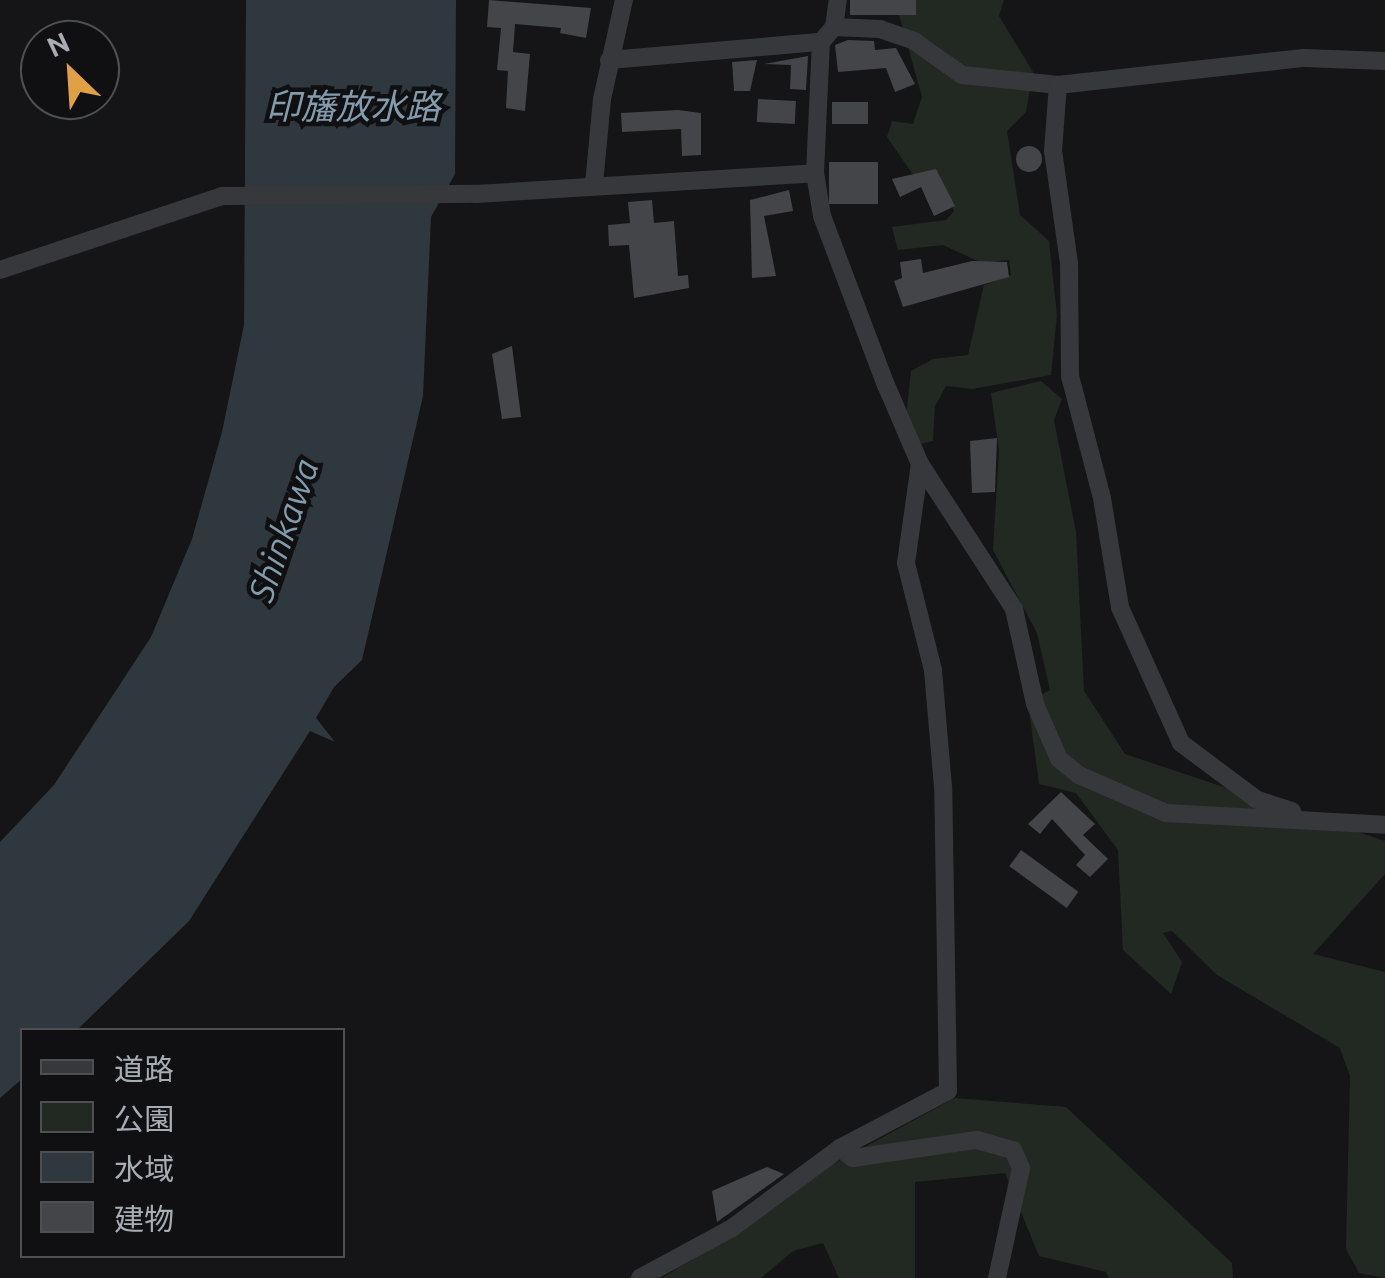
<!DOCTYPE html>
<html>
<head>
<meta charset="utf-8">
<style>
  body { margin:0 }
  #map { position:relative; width:1385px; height:1278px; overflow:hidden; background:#151517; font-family:Ubuntu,"Noto Sans JP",sans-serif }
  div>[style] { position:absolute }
  .green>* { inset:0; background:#222922 }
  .water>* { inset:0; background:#2f383e }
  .building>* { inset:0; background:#444549; transform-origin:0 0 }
  .round { border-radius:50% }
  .minor>* { height:18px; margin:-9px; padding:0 9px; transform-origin:9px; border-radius:9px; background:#36383b }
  span { translate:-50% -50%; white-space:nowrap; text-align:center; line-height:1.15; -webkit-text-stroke:9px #101012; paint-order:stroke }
  .water-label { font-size:35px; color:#839cad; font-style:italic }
  .legend { position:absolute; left:20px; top:1028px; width:325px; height:230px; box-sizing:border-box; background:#101012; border:2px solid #4d4f53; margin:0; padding:12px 18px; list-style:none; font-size:30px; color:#a8adb5 }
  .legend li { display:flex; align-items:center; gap:20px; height:50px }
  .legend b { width:50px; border:2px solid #4d4f53 }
  .north { position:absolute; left:20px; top:20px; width:100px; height:100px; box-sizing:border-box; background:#101012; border:2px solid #4d4f53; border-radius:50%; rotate:335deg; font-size:28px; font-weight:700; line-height:40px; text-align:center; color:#a8adb5 }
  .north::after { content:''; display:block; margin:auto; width:35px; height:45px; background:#e0a144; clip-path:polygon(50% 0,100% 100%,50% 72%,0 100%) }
</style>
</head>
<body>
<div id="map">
  <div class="green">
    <div style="clip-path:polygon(895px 0,1004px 0,999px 16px,1033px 72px,1026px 112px,1007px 131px,1020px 215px,1049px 241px,1057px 315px,1051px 375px,972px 389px,946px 386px,935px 406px,933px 441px,920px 444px,906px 416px,911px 371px,933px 359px,968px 355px,984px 285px,1011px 275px,1009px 260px,982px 263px,943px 245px,898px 250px,892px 227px,946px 220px,954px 211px,938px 172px,916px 179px,887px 137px,892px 121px,913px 124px,922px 97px)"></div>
    <div style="clip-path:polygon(1041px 381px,1062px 399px,1054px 420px,1076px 532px,1084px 691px,1125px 754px,1385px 841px,1385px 874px,1313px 954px,1385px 972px,1385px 1278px,1359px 1273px,1346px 1249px,1350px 1076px,1340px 1048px,1217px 975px,1172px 931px,1163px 933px,1182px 962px,1171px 994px,1123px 950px,1118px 850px,1076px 793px,1039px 784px,1028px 702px,1050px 690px,1037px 633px,993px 550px,999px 451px,991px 393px)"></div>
    <div style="clip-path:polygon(955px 1098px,1066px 1107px,1232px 1263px,1233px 1278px,1109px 1278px,1106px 1272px,1039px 1256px,1005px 1173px,915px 1182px,915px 1278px,839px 1278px,823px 1243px,793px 1251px,761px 1278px,662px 1278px,744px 1229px,813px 1175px)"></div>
  </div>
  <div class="water">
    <div style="clip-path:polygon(246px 0,456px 0,455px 174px,431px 217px,423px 396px,362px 660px,334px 687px,316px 718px,335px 742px,310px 731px,189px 921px,77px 1030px,22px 1030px,22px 1079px,0 1098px,0 842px,54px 785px,151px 637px,192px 539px,222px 432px,244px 325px)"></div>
  </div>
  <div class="building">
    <div style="clip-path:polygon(489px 0,591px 8px,586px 38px,560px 33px,561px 28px,515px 24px,513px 52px,530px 54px,525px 111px,506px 108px,508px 71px,497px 70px,501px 28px,487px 27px)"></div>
    <div style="left:850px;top:0;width:66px;height:15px"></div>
    <div style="clip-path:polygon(848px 40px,874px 41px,875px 50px,896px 48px,915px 84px,895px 92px,886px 68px,838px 72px,835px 45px)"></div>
    <div style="clip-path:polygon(808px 56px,806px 90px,790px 89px,791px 65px,764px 64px)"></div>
    <div style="clip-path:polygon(757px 60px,750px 91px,734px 91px,732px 62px)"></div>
    <div style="left:758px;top:99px;width:38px;height:23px;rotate:3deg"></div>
    <div style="left:832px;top:102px;width:36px;height:22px"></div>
    <div style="clip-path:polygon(678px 110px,701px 113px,701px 155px,682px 156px,681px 129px,622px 132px,621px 113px)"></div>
    <div class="round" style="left:1016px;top:146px;width:26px;height:26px"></div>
    <div style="left:829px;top:162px;width:49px;height:42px"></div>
    <div style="clip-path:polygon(936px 169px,955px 206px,934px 216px,921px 187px,900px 197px,892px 179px)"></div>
    <div style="clip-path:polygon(789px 190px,793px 211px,764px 216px,776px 276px,752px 278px,750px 200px)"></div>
    <div style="clip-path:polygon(652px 200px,654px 223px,674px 221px,678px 276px,688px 275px,689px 288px,634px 298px,629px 245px,609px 246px,608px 225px,630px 223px,628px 202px)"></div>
    <div style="clip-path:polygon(921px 259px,923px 273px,972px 261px,1007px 262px,1009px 277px,903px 307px,894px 281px,902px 278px,900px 262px)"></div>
    <div style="clip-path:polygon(512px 346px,521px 417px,502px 419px,492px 354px)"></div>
    <div style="clip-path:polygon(997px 438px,995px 492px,972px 493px,970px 441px)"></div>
    <div style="clip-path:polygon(1061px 792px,1095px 824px,1083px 835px,1108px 859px,1090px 877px,1076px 865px,1085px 855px,1052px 819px,1040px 834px,1028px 824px)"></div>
    <div style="left:1021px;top:850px;width:71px;height:20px;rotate:36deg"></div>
    <div style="clip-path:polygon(767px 1167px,784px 1174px,717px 1222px,712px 1191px)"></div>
  </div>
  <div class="minor">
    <div style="left:834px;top:27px;width:46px;rotate:2.5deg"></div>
    <div style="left:880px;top:29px;width:36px;rotate:19deg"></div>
    <div style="left:914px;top:41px;width:59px;rotate:35.3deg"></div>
    <div style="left:962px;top:75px;width:97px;rotate:5.9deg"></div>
    <div style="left:609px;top:60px;width:213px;rotate:-4.9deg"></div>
    <div style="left:815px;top:173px;width:131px;rotate:-87.4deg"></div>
    <div style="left:821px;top:42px;width:20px;rotate:-49deg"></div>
    <div style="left:834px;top:27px;width:27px;rotate:-82deg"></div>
    <div style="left:594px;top:184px;width:85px;rotate:-84.6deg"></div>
    <div style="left:602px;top:99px;width:101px;rotate:-77.5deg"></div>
    <div style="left:0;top:270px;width:235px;rotate:-18.4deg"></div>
    <div style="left:223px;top:196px;width:253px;rotate:-0.5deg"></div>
    <div style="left:476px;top:194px;width:340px;rotate:-3.5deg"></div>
    <div style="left:815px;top:173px;width:44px;rotate:80.8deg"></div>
    <div style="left:822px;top:216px;width:181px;rotate:69.3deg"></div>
    <div style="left:886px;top:385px;width:86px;rotate:66.7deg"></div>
    <div style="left:920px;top:464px;width:173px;rotate:57deg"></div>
    <div style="left:1014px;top:609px;width:97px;rotate:77.5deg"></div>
    <div style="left:1035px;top:704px;width:60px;rotate:66.4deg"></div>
    <div style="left:1059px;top:759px;width:26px;rotate:39deg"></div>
    <div style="left:1079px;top:775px;width:95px;rotate:23.6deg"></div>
    <div style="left:1166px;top:813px;width:219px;rotate:3.1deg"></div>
    <div style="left:1292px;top:811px;width:38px;rotate:-162deg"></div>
    <div style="left:1256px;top:799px;width:94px;rotate:-143.3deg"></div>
    <div style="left:1181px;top:743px;width:149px;rotate:-114.2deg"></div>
    <div style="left:1120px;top:607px;width:110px;rotate:-99.4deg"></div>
    <div style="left:1102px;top:498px;width:126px;rotate:-104.7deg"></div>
    <div style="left:1070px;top:376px;width:113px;rotate:-90.5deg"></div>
    <div style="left:1069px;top:263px;width:113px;rotate:-98.1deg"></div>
    <div style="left:1053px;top:151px;width:66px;rotate:-85.7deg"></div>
    <div style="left:1058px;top:85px;width:247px;rotate:-6.3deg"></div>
    <div style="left:1304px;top:58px;width:81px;rotate:2.1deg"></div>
    <div style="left:840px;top:1148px;width:16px;rotate:38deg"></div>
    <div style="left:853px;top:1158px;width:125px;rotate:-8.3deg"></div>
    <div style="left:977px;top:1140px;width:37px;rotate:16deg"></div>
    <div style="left:1013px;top:1150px;width:20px;rotate:66deg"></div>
    <div style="left:1021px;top:1168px;width:113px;rotate:102.3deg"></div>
    <div style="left:640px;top:1278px;width:105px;rotate:-28.5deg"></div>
    <div style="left:732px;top:1228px;width:134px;rotate:-36.5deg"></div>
    <div style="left:840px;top:1148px;width:122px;rotate:-27.8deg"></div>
    <div style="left:948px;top:1091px;width:304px;rotate:-90.9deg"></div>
    <div style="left:943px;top:787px;width:117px;rotate:-94.9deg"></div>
    <div style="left:933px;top:670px;width:110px;rotate:-104.2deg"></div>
    <div style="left:906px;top:563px;width:100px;rotate:-82deg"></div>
  </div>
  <div class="water-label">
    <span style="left:353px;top:106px">印旛放水路</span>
    <span style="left:283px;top:530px;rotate:-71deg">Shinkawa</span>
  </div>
  <ul class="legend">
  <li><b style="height:12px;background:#36383b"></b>道路</li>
  <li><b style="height:28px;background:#222922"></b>公園</li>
  <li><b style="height:28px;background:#2f383e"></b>水域</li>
  <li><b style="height:28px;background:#444549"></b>建物</li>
  </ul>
  <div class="north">N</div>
</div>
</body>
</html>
